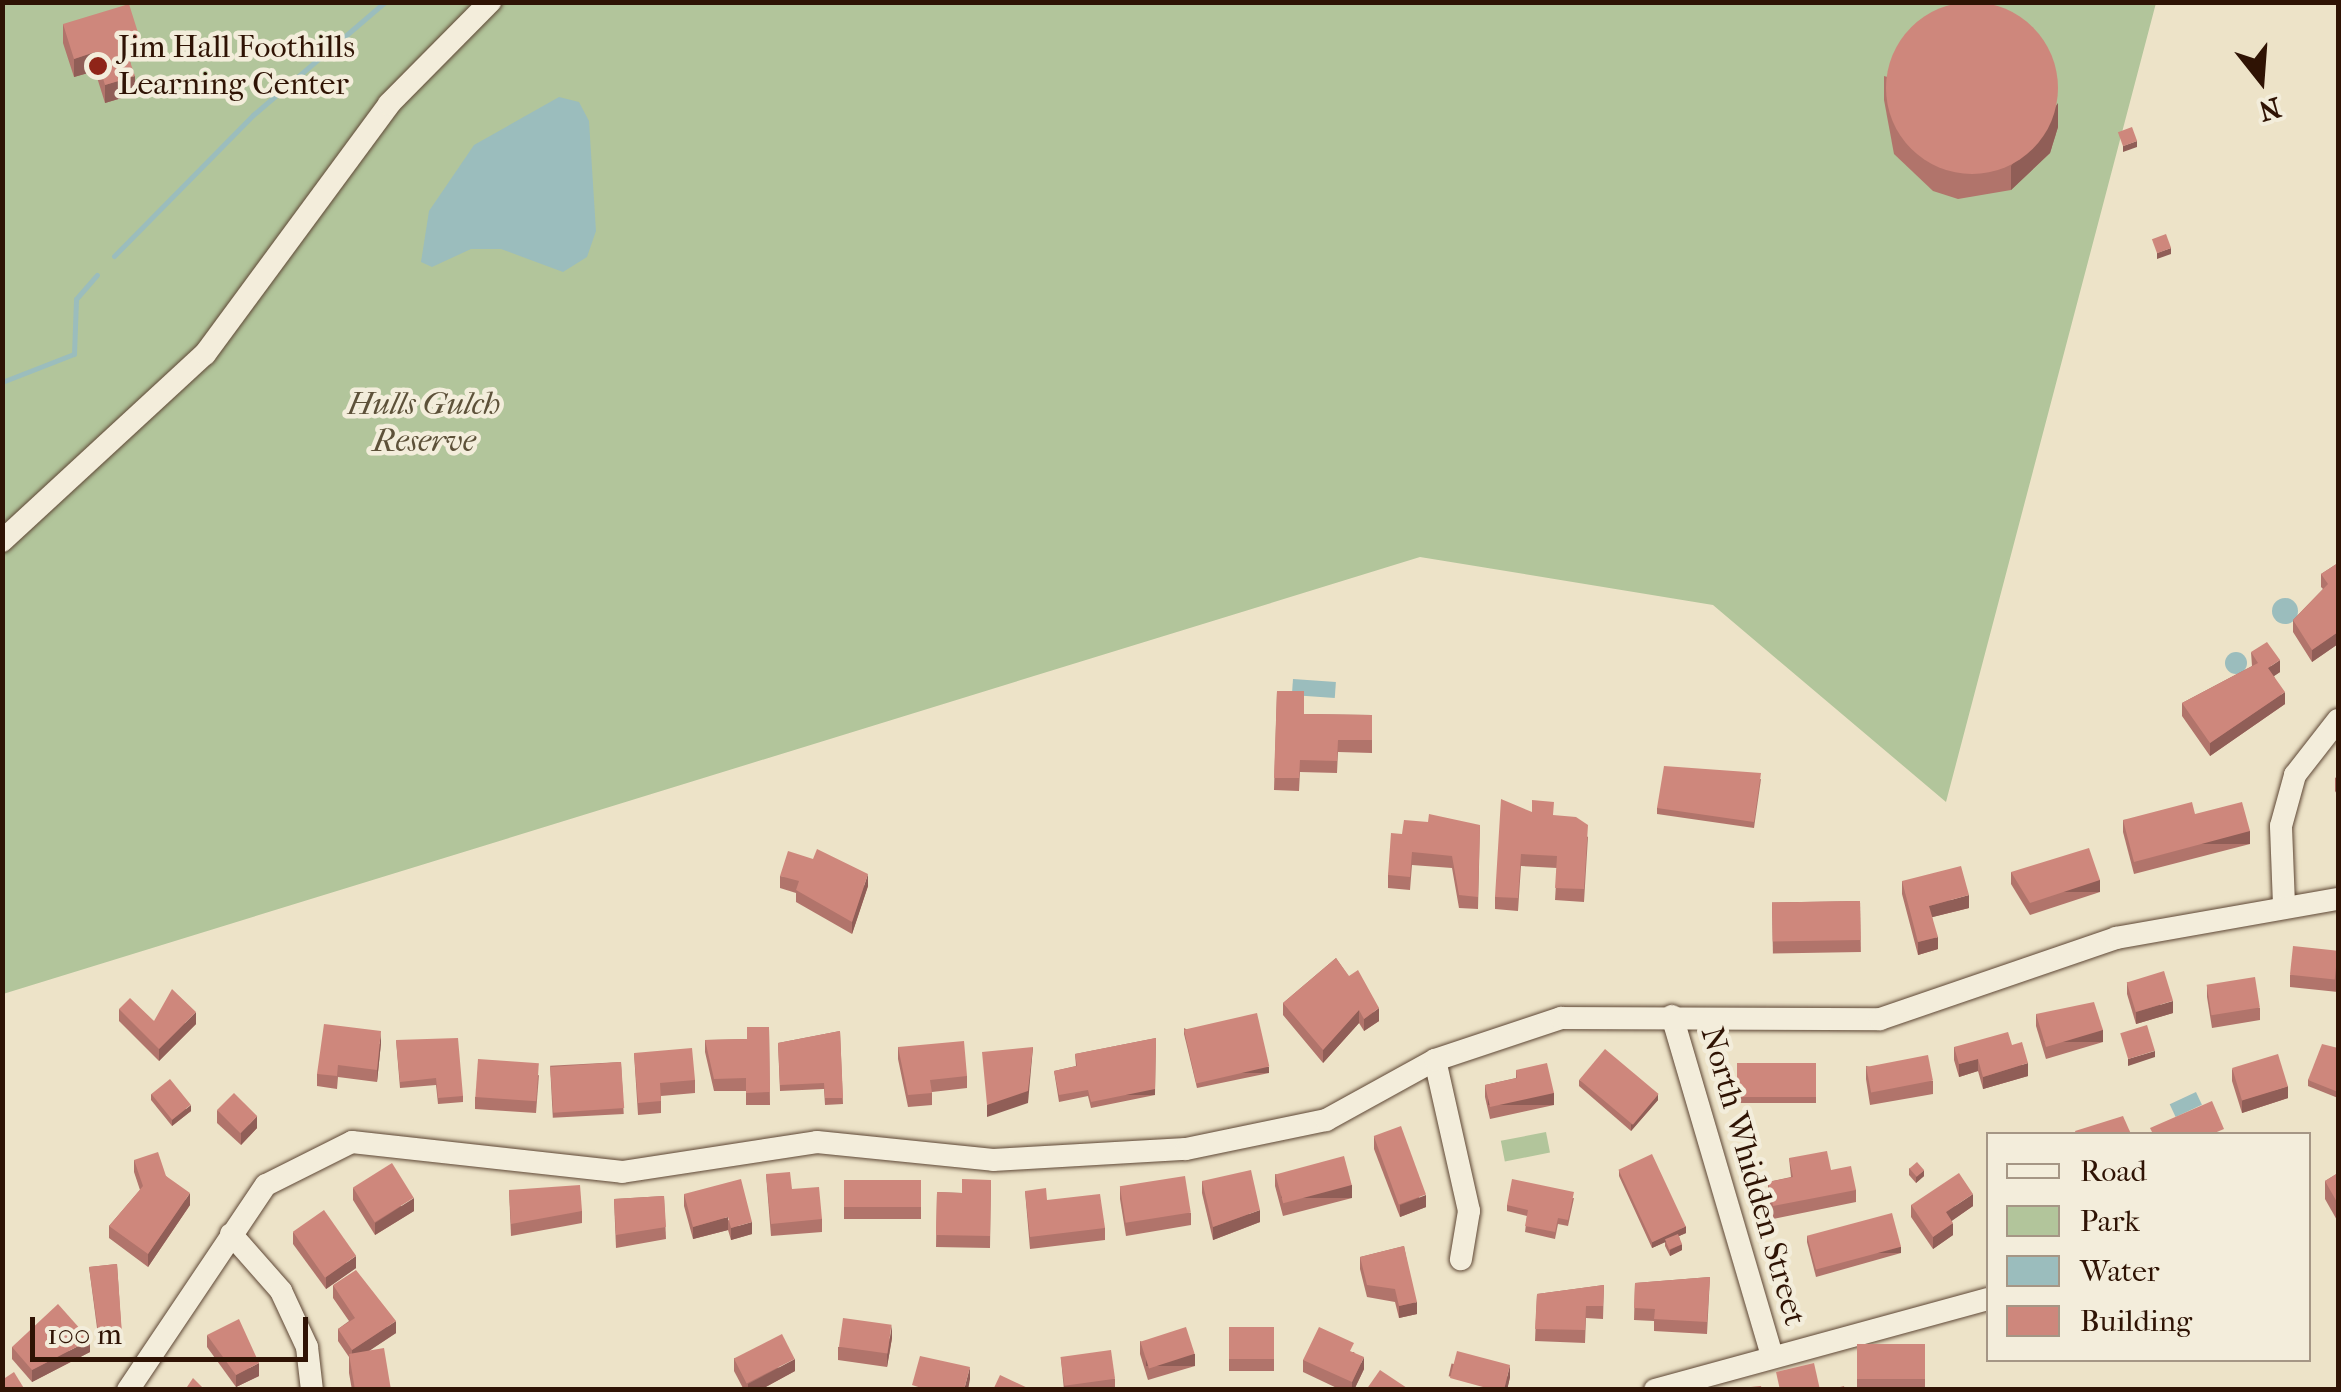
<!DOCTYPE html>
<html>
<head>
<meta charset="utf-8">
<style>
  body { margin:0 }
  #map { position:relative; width:2341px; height:1392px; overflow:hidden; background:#ede3c8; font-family:"IM FELL French Canon",serif }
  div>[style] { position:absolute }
  .green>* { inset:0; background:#b2c59b; transform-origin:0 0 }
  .water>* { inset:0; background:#9bbdbd; transform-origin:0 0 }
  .round { border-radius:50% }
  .stream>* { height:5px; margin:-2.5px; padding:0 2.5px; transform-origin:2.5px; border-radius:2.5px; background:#9bbdbd }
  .roads { filter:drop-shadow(0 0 2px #5e4735) drop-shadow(0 0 2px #5e4735) }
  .minor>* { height:22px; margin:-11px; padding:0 11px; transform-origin:11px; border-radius:11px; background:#f3eddb }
  .wall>* { inset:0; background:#b1746b; transform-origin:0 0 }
  .shaded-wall>* { inset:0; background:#905e57; transform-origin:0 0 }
  .building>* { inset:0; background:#ce877c; transform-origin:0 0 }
  .dots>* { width:28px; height:28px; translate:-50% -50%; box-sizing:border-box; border:5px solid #f3eddb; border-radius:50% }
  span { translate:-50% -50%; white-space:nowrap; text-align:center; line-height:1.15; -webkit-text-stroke:9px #f3eddb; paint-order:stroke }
  .poi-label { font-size:32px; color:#2f1304 }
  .left { translate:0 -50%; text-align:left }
  .park-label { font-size:32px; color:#5d5139; font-style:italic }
  .street-label { font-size:32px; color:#2f1304 }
  .frame { position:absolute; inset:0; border:5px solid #2f1304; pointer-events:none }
  .legend { position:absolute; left:1986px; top:1132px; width:325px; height:230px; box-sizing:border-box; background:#f3eddb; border:2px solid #a59685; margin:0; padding:12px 18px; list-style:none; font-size:30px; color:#2f1304 }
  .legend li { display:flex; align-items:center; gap:20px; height:50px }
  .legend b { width:50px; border:2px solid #a59685 }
  .north { position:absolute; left:2211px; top:30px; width:100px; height:100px; -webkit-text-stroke:8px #f3eddb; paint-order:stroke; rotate:163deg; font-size:28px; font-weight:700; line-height:40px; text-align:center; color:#2f1304 }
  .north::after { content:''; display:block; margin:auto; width:35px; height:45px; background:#2f1304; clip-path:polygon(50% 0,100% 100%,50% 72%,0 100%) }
  .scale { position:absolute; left:30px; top:1317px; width:278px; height:45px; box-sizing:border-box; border:5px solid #2f1304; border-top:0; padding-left:12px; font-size:30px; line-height:35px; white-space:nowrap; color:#2f1304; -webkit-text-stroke:8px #f3eddb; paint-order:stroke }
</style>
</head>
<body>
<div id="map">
  <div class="green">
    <div style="clip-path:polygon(3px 3px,2156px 3px,1946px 802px,1713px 605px,1420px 557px,3px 994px)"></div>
    <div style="left:1546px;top:1132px;width:21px;height:46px;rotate:79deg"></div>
  </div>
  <div class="water">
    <div style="clip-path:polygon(559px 97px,579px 102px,589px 121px,596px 231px,587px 257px,563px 272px,501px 249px,471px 249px,432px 267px,421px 262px,429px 211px,474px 145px)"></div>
    <div class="round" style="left:2272px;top:598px;width:26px;height:26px"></div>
    <div class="round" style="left:2225px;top:652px;width:22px;height:22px"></div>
    <div style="left:1293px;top:679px;width:43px;height:16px;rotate:4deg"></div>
    <div style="left:2196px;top:1092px;width:14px;height:29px;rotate:65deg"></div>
  </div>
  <div class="stream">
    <div style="left:114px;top:256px;width:198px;rotate:-45.4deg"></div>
    <div style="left:253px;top:115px;width:174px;rotate:-40.6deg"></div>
    <div style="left:2px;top:382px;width:77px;rotate:-21.3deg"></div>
    <div style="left:74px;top:354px;width:55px;rotate:-87.9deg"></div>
    <div style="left:76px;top:299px;width:32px;rotate:-49deg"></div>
  </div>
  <div class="roads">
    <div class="minor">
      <div style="left:2px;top:541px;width:276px;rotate:-42.7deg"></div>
      <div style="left:205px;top:354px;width:310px;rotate:-53.6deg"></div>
      <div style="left:389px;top:104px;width:144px;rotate:-45.3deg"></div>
      <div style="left:2284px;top:905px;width:79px;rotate:-92.2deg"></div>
      <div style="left:2281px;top:826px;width:53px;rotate:-74.6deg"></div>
      <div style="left:2295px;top:775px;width:70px;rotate:-52deg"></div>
      <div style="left:1672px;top:1016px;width:353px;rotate:73.6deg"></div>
      <div style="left:1435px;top:1060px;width:155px;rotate:77.3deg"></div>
      <div style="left:1469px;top:1211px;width:49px;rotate:99.5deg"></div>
      <div style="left:231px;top:1234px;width:76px;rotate:48.7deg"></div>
      <div style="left:281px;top:1291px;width:62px;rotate:65.1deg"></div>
      <div style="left:307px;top:1347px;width:43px;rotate:83.4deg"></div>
      <div style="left:128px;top:1390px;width:247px;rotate:-56.1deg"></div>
      <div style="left:266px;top:1185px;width:96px;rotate:-26.6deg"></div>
      <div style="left:352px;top:1142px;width:272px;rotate:6.3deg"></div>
      <div style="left:622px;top:1172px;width:197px;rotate:-8.7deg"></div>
      <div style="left:817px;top:1142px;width:177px;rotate:5.8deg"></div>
      <div style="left:993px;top:1160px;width:193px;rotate:-3.3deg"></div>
      <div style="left:1186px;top:1149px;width:143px;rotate:-11.7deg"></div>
      <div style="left:1326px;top:1120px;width:124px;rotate:-28.8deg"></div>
      <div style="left:1435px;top:1060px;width:133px;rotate:-18.4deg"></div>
      <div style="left:1561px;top:1018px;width:319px;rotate:0.2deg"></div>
      <div style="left:1880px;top:1019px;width:250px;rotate:-18.9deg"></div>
      <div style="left:2116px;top:938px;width:225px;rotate:-10deg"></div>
      <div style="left:1655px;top:1390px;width:345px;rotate:-15.3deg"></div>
    </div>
  </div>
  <div class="wall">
    <div style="clip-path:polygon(63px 24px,140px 57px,130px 60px,135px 94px,105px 103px,95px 71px,74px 77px,63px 43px)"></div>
    <div style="clip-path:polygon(1884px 76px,2058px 127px,2050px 153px,2011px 190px,1958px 199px,1933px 191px,1894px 154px,1884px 100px)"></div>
    <div style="clip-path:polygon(2338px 563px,2338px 644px,2312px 662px,2293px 632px,2293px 620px,2323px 589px,2321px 587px,2321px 574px)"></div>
    <div style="clip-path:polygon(2251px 652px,2280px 672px,2274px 676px,2285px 704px,2210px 756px,2182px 716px,2182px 703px,2252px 666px)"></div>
    <div style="clip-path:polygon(1277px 691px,1304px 714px,1372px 715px,1372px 753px,1338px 752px,1337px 773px,1300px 772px,1299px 791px,1274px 790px)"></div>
    <div style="clip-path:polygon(2338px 776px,2338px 796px,2335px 791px,2335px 778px)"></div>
    <div style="clip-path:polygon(1761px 779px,1754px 828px,1657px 814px,1657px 808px)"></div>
    <div style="clip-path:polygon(1532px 812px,1554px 816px,1588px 837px,1584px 902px,1555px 900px,1557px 868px,1521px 866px,1518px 911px,1495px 909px,1495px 897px)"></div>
    <div style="clip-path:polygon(2195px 814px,2250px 844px,2134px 874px,2123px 832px,2123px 820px)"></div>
    <div style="clip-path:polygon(1480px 825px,1478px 909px,1459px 908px,1452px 868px,1412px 865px,1410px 890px,1388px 888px,1388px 875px,1402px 834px)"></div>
    <div style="clip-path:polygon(2011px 872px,2100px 892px,2030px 915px,2011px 884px)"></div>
    <div style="clip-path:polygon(780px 876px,868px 886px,852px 934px,796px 902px,796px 893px,780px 888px)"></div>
    <div style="clip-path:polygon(1902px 881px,1969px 908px,1932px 917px,1938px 949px,1918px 955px,1902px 894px)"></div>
    <div style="left:1860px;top:901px;width:51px;height:88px;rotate:89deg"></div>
    <div style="clip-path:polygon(2338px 951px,2338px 992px,2290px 987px,2290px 975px)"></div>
    <div style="clip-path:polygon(1336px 958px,1379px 1021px,1364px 1031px,1359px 1023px,1323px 1063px,1283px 1015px,1283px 1003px)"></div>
    <div style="clip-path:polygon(2127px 982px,2173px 1013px,2136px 1024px,2127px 994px)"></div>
    <div style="clip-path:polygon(2207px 985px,2260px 1008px,2260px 1020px,2212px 1028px,2207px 997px)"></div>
    <div style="clip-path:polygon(119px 1009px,154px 1021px,196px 1024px,159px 1061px,119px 1021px)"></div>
    <div style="clip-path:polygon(2036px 1014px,2103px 1042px,2046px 1059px,2036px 1026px)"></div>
    <div style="clip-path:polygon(769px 1027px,770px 1105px,746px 1105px,746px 1091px,714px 1091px,705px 1052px,705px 1040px,747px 1039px)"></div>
    <div style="clip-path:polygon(1184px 1028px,1269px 1073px,1197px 1088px,1184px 1034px)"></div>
    <div style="clip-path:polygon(840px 1031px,843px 1104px,825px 1105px,824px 1089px,780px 1091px,778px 1043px)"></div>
    <div style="clip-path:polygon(1156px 1038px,1155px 1095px,1091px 1108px,1088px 1096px,1059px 1102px,1054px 1071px,1076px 1066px,1075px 1054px)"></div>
    <div style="clip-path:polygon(396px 1040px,463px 1096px,463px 1102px,438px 1104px,436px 1085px,400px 1088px)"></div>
    <div style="clip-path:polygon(381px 1043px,377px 1082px,338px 1077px,337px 1089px,317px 1086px,317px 1074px)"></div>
    <div style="clip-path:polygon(2012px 1045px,2028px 1076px,1983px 1089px,1978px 1071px,1959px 1077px,1954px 1060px,1954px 1047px)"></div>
    <div style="clip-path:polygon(898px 1047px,967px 1076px,967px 1088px,932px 1092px,932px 1105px,908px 1107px,898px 1059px)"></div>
    <div style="clip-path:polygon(2338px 1048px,2338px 1098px,2308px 1086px,2308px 1080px)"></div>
    <div style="clip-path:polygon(634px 1053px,695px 1080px,695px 1093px,661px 1096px,661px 1113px,638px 1115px)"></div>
    <div style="left:621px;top:1062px;width:52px;height:71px;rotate:87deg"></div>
    <div style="left:1816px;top:1063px;width:40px;height:79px;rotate:90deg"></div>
    <div style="clip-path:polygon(1866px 1066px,1933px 1081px,1933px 1094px,1870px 1105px,1866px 1079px)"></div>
    <div style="clip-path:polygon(2232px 1069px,2288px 1098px,2242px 1113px,2232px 1081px)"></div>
    <div style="clip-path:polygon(1516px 1070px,1554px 1105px,1490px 1119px,1485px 1097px,1485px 1085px,1516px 1078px)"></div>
    <div style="clip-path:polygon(539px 1075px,536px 1113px,475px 1109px,475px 1097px)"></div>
    <div style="clip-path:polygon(1579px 1080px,1658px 1100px,1631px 1131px,1579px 1086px)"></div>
    <div style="clip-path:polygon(151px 1094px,191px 1111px,172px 1126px,151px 1100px)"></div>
    <div style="clip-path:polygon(217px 1110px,257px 1128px,241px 1145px,217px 1123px)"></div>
    <div style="clip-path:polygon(1374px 1136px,1426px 1207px,1400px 1217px,1374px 1149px)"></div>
    <div style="clip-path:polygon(1789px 1158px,1831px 1170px,1856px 1190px,1856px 1202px,1773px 1219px,1768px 1194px,1768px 1182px,1791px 1177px)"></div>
    <div style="clip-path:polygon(134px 1160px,166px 1176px,190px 1205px,148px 1267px,109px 1238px,109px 1226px,140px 1190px,134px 1172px)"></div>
    <div style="clip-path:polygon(1909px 1168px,1924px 1176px,1916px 1183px,1909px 1175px)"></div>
    <div style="clip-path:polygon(1619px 1170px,1686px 1233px,1679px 1236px,1682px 1250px,1670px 1256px,1665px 1246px,1665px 1242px,1652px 1248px,1619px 1176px)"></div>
    <div style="clip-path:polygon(2338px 1173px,2338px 1222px,2325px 1199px,2325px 1181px)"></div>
    <div style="clip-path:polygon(766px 1174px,792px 1189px,822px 1219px,822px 1232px,771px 1236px)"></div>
    <div style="clip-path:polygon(1275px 1174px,1352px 1198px,1283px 1216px,1275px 1186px)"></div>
    <div style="left:921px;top:1180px;width:39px;height:77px;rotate:90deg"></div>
    <div style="clip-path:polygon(991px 1180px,990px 1248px,936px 1247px,937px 1192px,962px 1193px)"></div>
    <div style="clip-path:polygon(1202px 1181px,1260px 1222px,1213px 1240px,1202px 1193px)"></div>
    <div style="clip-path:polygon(1120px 1187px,1191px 1213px,1191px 1225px,1126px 1236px,1120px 1199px)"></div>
    <div style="clip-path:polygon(353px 1188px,414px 1211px,375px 1235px,353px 1200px)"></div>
    <div style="clip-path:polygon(509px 1190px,582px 1211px,582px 1223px,511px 1236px)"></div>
    <div style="clip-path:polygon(1025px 1191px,1105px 1228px,1105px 1240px,1030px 1249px)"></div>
    <div style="clip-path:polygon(684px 1194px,752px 1234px,731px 1240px,728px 1230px,693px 1239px,684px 1206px)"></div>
    <div style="clip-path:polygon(664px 1196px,666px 1239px,616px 1248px,614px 1199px)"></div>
    <div style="clip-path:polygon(1574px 1198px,1568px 1226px,1558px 1224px,1555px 1239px,1525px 1232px,1527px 1216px,1507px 1211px,1507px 1205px)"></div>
    <div style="clip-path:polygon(1911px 1205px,1973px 1206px,1951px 1221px,1953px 1235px,1933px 1249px,1911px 1217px)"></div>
    <div style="clip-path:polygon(293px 1232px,356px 1268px,326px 1289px,293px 1244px)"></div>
    <div style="clip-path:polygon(1807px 1236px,1901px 1253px,1816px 1277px,1807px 1242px)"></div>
    <div style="clip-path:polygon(1404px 1246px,1417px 1314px,1399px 1318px,1395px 1302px,1367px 1297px,1360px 1269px,1360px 1257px)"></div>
    <div style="clip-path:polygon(117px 1264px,122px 1340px,99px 1343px,89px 1267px)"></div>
    <div style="clip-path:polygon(1710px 1277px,1707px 1334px,1654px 1331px,1654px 1321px,1634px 1320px,1635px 1283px)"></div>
    <div style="clip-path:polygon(333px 1285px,396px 1333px,369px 1351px,391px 1390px,352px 1390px,349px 1373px,349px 1357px,338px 1341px,338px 1329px,349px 1321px,333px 1298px)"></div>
    <div style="clip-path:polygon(1604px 1285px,1603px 1319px,1586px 1318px,1585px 1343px,1535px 1341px,1537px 1294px)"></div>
    <div style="left:1229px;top:1327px;width:45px;height:44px"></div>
    <div style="clip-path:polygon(207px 1335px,259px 1376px,236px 1387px,207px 1347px)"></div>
    <div style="clip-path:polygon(892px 1338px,887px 1367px,838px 1360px,838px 1347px)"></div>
    <div style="clip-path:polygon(1140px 1341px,1195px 1366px,1148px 1380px,1140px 1354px)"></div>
    <div style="left:1857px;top:1344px;width:68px;height:46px"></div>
    <div style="clip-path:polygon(12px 1347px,90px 1352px,32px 1382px,12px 1359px)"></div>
    <div style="clip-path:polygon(1354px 1352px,1364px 1369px,1354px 1390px,1341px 1390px,1303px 1372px,1303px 1360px)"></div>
    <div style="clip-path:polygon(734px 1358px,795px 1371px,760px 1390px,744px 1390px,734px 1371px)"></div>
    <div style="clip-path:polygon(1061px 1359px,1115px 1379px,1115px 1390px,1064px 1390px)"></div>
    <div style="left:1510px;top:1377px;width:13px;height:60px;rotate:103deg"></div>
  </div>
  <div class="shaded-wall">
    <div style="clip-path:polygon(140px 39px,140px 57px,124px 62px,124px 44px)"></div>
    <div style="clip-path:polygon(95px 52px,95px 71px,74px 77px,74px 59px)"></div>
    <div style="clip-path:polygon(135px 76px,135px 94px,105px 103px,105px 85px)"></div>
    <div style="clip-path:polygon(2058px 103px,2058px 127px,2050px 153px,2011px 190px,2011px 166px)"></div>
    <div style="clip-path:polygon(2137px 141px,2137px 147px,2123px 152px,2123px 146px)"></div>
    <div style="clip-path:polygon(2171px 248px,2171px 254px,2157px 259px,2157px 253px)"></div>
    <div style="clip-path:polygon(2338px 632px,2338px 644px,2312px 662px,2312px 650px)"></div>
    <div style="clip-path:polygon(2280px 660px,2280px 672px,2268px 680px,2268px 668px)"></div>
    <div style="clip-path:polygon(2285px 692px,2285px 704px,2210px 756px,2210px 743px)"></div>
    <div style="left:2250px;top:831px;width:13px;height:120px;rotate:90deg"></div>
    <div style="clip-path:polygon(868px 874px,868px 886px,852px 934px,852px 922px)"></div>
    <div style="left:2100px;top:880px;width:12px;height:74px;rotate:90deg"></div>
    <div style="clip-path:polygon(1969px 895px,1969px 908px,1929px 918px,1929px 906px)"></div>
    <div style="clip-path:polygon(1938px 937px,1938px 949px,1918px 955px,1918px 942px)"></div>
    <div style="clip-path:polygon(2173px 1001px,2173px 1013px,2136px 1024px,2136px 1012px)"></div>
    <div style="clip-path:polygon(1379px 1008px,1379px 1021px,1364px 1031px,1364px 1019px)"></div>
    <div style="clip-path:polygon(1359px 1010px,1359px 1023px,1323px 1063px,1323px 1050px)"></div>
    <div style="clip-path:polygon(196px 1012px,196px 1024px,159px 1061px,159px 1049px)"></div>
    <div style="left:2103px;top:1030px;width:12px;height:59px;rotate:90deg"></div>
    <div style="clip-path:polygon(381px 1031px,381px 1043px,377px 1082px,377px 1070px)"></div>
    <div style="clip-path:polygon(1033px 1047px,1028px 1103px,987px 1117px,987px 1105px)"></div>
    <div style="clip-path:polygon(2155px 1051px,2155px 1057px,2128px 1066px,2128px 1059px)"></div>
    <div style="clip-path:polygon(1978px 1059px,1978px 1071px,1959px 1077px,1959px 1064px)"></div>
    <div style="clip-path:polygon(2028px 1063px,2028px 1076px,1983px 1089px,1983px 1077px)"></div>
    <div style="left:1269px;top:1067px;width:6px;height:74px;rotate:90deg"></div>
    <div style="clip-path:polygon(2288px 1086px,2288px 1098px,2242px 1113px,2242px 1100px)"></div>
    <div style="left:1155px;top:1089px;width:6px;height:65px;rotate:90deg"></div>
    <div style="left:1554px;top:1093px;width:12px;height:66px;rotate:90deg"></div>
    <div style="clip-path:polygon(1658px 1094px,1658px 1100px,1631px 1131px,1631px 1125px)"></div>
    <div style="clip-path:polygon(191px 1105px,191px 1111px,172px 1126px,172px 1120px)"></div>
    <div style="clip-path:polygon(257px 1116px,257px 1128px,241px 1145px,241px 1133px)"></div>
    <div style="clip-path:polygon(1924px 1170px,1924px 1176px,1916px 1183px,1916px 1177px)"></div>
    <div style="left:1352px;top:1185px;width:13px;height:71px;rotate:90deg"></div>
    <div style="clip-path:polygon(190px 1193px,190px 1205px,148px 1267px,148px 1254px)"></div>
    <div style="clip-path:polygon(1973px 1194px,1973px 1206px,1946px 1225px,1946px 1212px)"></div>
    <div style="clip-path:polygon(1426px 1195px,1426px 1207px,1400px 1217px,1400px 1205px)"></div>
    <div style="clip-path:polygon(414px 1198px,414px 1211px,375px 1235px,375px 1223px)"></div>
    <div style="clip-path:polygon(1260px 1210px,1260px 1222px,1213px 1240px,1213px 1227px)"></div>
    <div style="clip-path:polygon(728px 1217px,728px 1230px,693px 1239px,693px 1227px)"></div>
    <div style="clip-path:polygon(752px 1222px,752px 1234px,731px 1240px,731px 1228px)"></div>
    <div style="clip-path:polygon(1953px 1223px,1953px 1235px,1933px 1249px,1933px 1237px)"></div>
    <div style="clip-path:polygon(1686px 1226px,1686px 1233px,1652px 1248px,1652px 1242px)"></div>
    <div style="clip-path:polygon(1682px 1244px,1682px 1250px,1670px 1256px,1670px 1250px)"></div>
    <div style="left:1901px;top:1247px;width:6px;height:88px;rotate:90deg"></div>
    <div style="clip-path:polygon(356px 1256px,356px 1268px,326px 1289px,326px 1277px)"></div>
    <div style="clip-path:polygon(1417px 1302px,1417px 1314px,1399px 1318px,1399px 1306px)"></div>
    <div style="clip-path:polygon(396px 1321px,396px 1333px,352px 1362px,352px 1350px)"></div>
    <div style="clip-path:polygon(892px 1325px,892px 1338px,887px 1367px,887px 1355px)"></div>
    <div style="clip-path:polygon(90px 1340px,90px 1352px,32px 1382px,32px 1370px)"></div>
    <div style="left:1195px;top:1354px;width:12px;height:49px;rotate:90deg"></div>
    <div style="clip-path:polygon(1364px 1357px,1364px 1369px,1354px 1390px,1352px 1390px,1352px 1382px)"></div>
    <div style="clip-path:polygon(795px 1359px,795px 1371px,760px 1390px,748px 1390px,748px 1384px)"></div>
    <div style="clip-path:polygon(259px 1363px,259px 1376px,236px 1387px,236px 1375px)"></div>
    <div style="clip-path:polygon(1510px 1365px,1510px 1377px,1507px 1390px,1504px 1390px)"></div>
    <div style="clip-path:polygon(970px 1367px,970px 1379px,968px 1390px,964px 1390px)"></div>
  </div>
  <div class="building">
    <div class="round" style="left:1886px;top:2px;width:172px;height:172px"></div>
    <div style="clip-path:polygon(129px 4px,140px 39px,124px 44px,135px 76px,105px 85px,95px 52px,74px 59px,63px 24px)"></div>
    <div style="left:2132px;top:127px;width:15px;height:15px;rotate:70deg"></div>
    <div style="left:2166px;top:234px;width:15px;height:15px;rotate:70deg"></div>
    <div style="clip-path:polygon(2338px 563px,2338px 632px,2312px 650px,2293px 620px,2328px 584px,2321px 574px)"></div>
    <div style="clip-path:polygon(2267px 642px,2280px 660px,2268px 668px,2285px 692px,2210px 743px,2182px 703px,2258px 663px,2251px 652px)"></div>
    <div style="clip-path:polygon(1277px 691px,1304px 691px,1304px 714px,1372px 715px,1372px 740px,1338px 740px,1337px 761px,1300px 760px,1299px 778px,1274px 778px)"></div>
    <div style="clip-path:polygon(1664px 766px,1761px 773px,1754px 822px,1657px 808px)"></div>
    <div style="clip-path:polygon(1501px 799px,1532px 812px,1532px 800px,1554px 802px,1553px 815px,1576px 817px,1588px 825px,1584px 889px,1555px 888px,1557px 856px,1521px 854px,1518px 898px,1495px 897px)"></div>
    <div style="clip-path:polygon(2192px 802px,2195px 814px,2242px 802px,2250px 831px,2134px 862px,2123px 820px)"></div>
    <div style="clip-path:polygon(1429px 814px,1480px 825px,1478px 897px,1459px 895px,1452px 856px,1412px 852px,1410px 877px,1388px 875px,1391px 833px,1402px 834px,1404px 820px,1428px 822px)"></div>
    <div style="clip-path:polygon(2089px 848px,2100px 880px,2030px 903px,2011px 872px)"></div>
    <div style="clip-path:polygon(817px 849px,868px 874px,852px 922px,796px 890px,799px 881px,780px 876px,788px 851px,813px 859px)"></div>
    <div style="clip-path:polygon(1961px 866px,1969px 895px,1929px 906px,1938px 937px,1918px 942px,1902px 881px)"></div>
    <div style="left:1860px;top:901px;width:39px;height:88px;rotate:89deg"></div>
    <div style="left:2293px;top:946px;width:45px;height:29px;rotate:6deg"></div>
    <div style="clip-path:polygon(1336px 958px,1349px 976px,1358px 970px,1379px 1008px,1364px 1019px,1359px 1010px,1323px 1050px,1283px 1003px)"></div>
    <div style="left:2164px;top:971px;width:31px;height:39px;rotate:73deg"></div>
    <div style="left:2255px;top:977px;width:31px;height:49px;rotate:81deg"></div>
    <div style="clip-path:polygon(172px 989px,196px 1012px,159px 1049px,119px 1009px,130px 998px,154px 1021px)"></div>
    <div style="clip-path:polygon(2094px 1002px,2103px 1030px,2046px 1047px,2036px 1014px)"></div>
    <div style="left:1257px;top:1013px;width:55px;height:75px;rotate:77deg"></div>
    <div style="clip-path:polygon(324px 1024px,381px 1031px,377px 1070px,338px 1065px,337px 1076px,317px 1074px)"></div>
    <div style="left:2147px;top:1025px;width:27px;height:28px;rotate:73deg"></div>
    <div style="clip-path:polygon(747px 1027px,769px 1027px,770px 1092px,746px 1093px,746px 1078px,714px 1079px,705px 1040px,747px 1039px)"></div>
    <div style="clip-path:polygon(840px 1031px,843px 1098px,825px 1098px,824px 1083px,780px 1085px,778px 1043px)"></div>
    <div style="clip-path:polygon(2008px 1032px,2012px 1045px,2022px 1042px,2028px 1063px,1983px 1077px,1978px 1059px,1959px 1064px,1954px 1047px)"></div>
    <div style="clip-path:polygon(458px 1038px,463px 1096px,438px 1098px,436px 1078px,400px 1082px,396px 1040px)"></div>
    <div style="clip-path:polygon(1156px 1038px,1155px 1089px,1091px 1102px,1088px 1090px,1059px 1095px,1054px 1071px,1077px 1066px,1075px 1054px)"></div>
    <div style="clip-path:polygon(964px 1041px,967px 1076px,930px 1080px,932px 1093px,908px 1095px,898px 1047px)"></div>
    <div style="clip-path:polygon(2322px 1044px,2338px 1048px,2338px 1092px,2308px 1080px)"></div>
    <div style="clip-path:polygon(1033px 1047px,1028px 1091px,987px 1105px,982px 1052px)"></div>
    <div style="clip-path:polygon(692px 1048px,695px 1080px,660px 1083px,661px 1101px,638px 1103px,634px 1053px)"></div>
    <div style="left:1605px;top:1049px;width:70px;height:40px;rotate:40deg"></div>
    <div style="left:2278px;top:1054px;width:34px;height:48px;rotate:73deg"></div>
    <div style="left:1928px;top:1055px;width:26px;height:63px;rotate:79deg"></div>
    <div style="left:478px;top:1059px;width:61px;height:38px;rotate:4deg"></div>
    <div style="left:621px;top:1062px;width:46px;height:71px;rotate:86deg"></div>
    <div style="clip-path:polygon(1547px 1063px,1554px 1093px,1490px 1107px,1485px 1085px,1517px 1078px,1516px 1070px)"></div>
    <div style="left:1816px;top:1063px;width:34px;height:79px;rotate:90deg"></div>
    <div style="left:170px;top:1079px;width:33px;height:24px;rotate:51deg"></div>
    <div style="left:234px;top:1093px;width:33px;height:24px;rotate:45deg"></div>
    <div style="clip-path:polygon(2212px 1101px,2224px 1129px,2212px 1134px,2153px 1134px,2150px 1128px)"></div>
    <div style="clip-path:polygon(2123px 1116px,2131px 1134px,2076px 1134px,2075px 1131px)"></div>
    <div style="left:1401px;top:1126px;width:73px;height:29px;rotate:70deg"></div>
    <div style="clip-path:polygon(1827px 1151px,1831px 1170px,1851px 1166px,1856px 1190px,1773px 1206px,1768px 1182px,1793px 1177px,1789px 1158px)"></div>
    <div style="clip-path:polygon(158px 1152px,166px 1176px,190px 1193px,148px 1254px,109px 1226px,143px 1186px,134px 1160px)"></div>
    <div style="left:1652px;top:1154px;width:80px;height:37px;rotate:65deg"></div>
    <div style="left:1344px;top:1156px;width:30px;height:71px;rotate:75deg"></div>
    <div style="left:1917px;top:1162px;width:11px;height:10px;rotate:49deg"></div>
    <div style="left:392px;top:1163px;width:41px;height:46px;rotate:58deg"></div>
    <div style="clip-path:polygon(1251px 1170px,1260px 1210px,1213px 1227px,1202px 1181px)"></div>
    <div style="clip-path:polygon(790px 1172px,792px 1189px,819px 1187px,822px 1219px,771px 1224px,766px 1174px)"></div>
    <div style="clip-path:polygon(1959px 1173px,1973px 1194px,1946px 1212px,1953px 1223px,1933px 1237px,1911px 1205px)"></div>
    <div style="clip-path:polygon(2338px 1173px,2338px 1204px,2325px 1181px)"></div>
    <div style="left:1185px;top:1176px;width:37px;height:66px;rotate:81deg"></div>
    <div style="clip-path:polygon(741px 1179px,752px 1222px,731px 1228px,728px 1217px,693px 1227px,684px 1194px)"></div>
    <div style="clip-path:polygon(962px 1179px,991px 1180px,990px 1236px,936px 1235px,937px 1192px,962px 1193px)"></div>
    <div style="clip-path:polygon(1512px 1179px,1574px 1192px,1568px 1220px,1558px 1218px,1555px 1232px,1525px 1226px,1528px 1210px,1507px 1205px)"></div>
    <div style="left:921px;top:1180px;width:27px;height:77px;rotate:90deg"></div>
    <div style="clip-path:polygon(580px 1185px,582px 1211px,511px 1224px,509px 1190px)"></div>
    <div style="clip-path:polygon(1046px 1188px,1047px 1200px,1100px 1194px,1105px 1228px,1030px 1237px,1025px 1191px)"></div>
    <div style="clip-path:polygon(664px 1196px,666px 1227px,616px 1235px,614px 1199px)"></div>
    <div style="left:324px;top:1210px;width:56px;height:38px;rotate:55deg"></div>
    <div style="left:1892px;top:1213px;width:35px;height:88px;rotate:75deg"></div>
    <div style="left:1678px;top:1234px;width:11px;height:14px;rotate:68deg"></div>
    <div style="clip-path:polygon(1404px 1246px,1417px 1302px,1399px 1306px,1395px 1289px,1367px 1285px,1360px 1257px)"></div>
    <div style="clip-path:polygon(117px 1264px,122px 1334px,99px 1337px,89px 1267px)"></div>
    <div style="clip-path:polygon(356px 1270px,396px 1321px,352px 1350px,338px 1329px,355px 1318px,333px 1285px)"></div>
    <div style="clip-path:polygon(1710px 1277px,1707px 1322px,1654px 1319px,1655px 1309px,1634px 1308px,1635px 1283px)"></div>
    <div style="clip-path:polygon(1604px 1285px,1603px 1306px,1586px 1306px,1585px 1330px,1535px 1329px,1537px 1294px)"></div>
    <div style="clip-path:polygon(58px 1304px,90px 1340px,32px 1370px,12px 1347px)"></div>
    <div style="left:843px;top:1318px;width:49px;height:29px;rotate:8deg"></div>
    <div style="clip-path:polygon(239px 1319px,259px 1363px,236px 1375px,207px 1335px)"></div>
    <div style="left:1186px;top:1327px;width:28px;height:48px;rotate:72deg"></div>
    <div style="left:1229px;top:1327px;width:45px;height:32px"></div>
    <div style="clip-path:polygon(1319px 1327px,1354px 1343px,1350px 1351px,1364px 1357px,1352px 1382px,1303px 1360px)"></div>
    <div style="left:782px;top:1334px;width:28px;height:54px;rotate:63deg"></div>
    <div style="left:1857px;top:1344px;width:68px;height:35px"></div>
    <div style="clip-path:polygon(384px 1348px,391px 1390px,355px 1390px,349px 1354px)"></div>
    <div style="left:1111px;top:1350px;width:29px;height:51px;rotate:82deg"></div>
    <div style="clip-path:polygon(1457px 1351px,1510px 1365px,1504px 1390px,1494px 1390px,1450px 1378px)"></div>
    <div style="clip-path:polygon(920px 1356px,970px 1367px,964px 1390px,928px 1390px,912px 1385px)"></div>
    <div style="clip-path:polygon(1814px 1363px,1820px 1390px,1780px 1390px,1776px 1372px)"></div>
    <div style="clip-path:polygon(1380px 1370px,1410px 1390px,1366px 1390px)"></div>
    <div style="clip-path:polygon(14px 1372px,25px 1390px,2px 1390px,2px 1380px)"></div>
    <div style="clip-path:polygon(1000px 1375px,1032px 1390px,993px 1390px)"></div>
    <div style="clip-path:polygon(193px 1378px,205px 1390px,185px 1390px)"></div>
    <div style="clip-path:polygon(1761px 1386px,1762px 1390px,1720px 1390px)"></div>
    <div style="clip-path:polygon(1844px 1386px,1845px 1390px,1828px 1390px)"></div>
  </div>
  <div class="dots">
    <div style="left:98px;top:66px;background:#8f2418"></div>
  </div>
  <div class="poi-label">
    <span class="left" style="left:118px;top:66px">Jim Hall Foothills<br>Learning Center</span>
  </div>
  <div class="park-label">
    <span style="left:424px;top:423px">Hulls Gulch<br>Reserve</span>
  </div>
  <div class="street-label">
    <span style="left:1753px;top:1176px;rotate:74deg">North Whidden Street</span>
  </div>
  <div class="frame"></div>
  <ul class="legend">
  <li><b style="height:12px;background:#f3eddb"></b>Road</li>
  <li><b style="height:28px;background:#b2c59b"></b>Park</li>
  <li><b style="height:28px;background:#9bbdbd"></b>Water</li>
  <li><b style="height:28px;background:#ce877c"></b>Building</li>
  </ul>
  <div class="north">N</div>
  <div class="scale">100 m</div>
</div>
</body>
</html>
